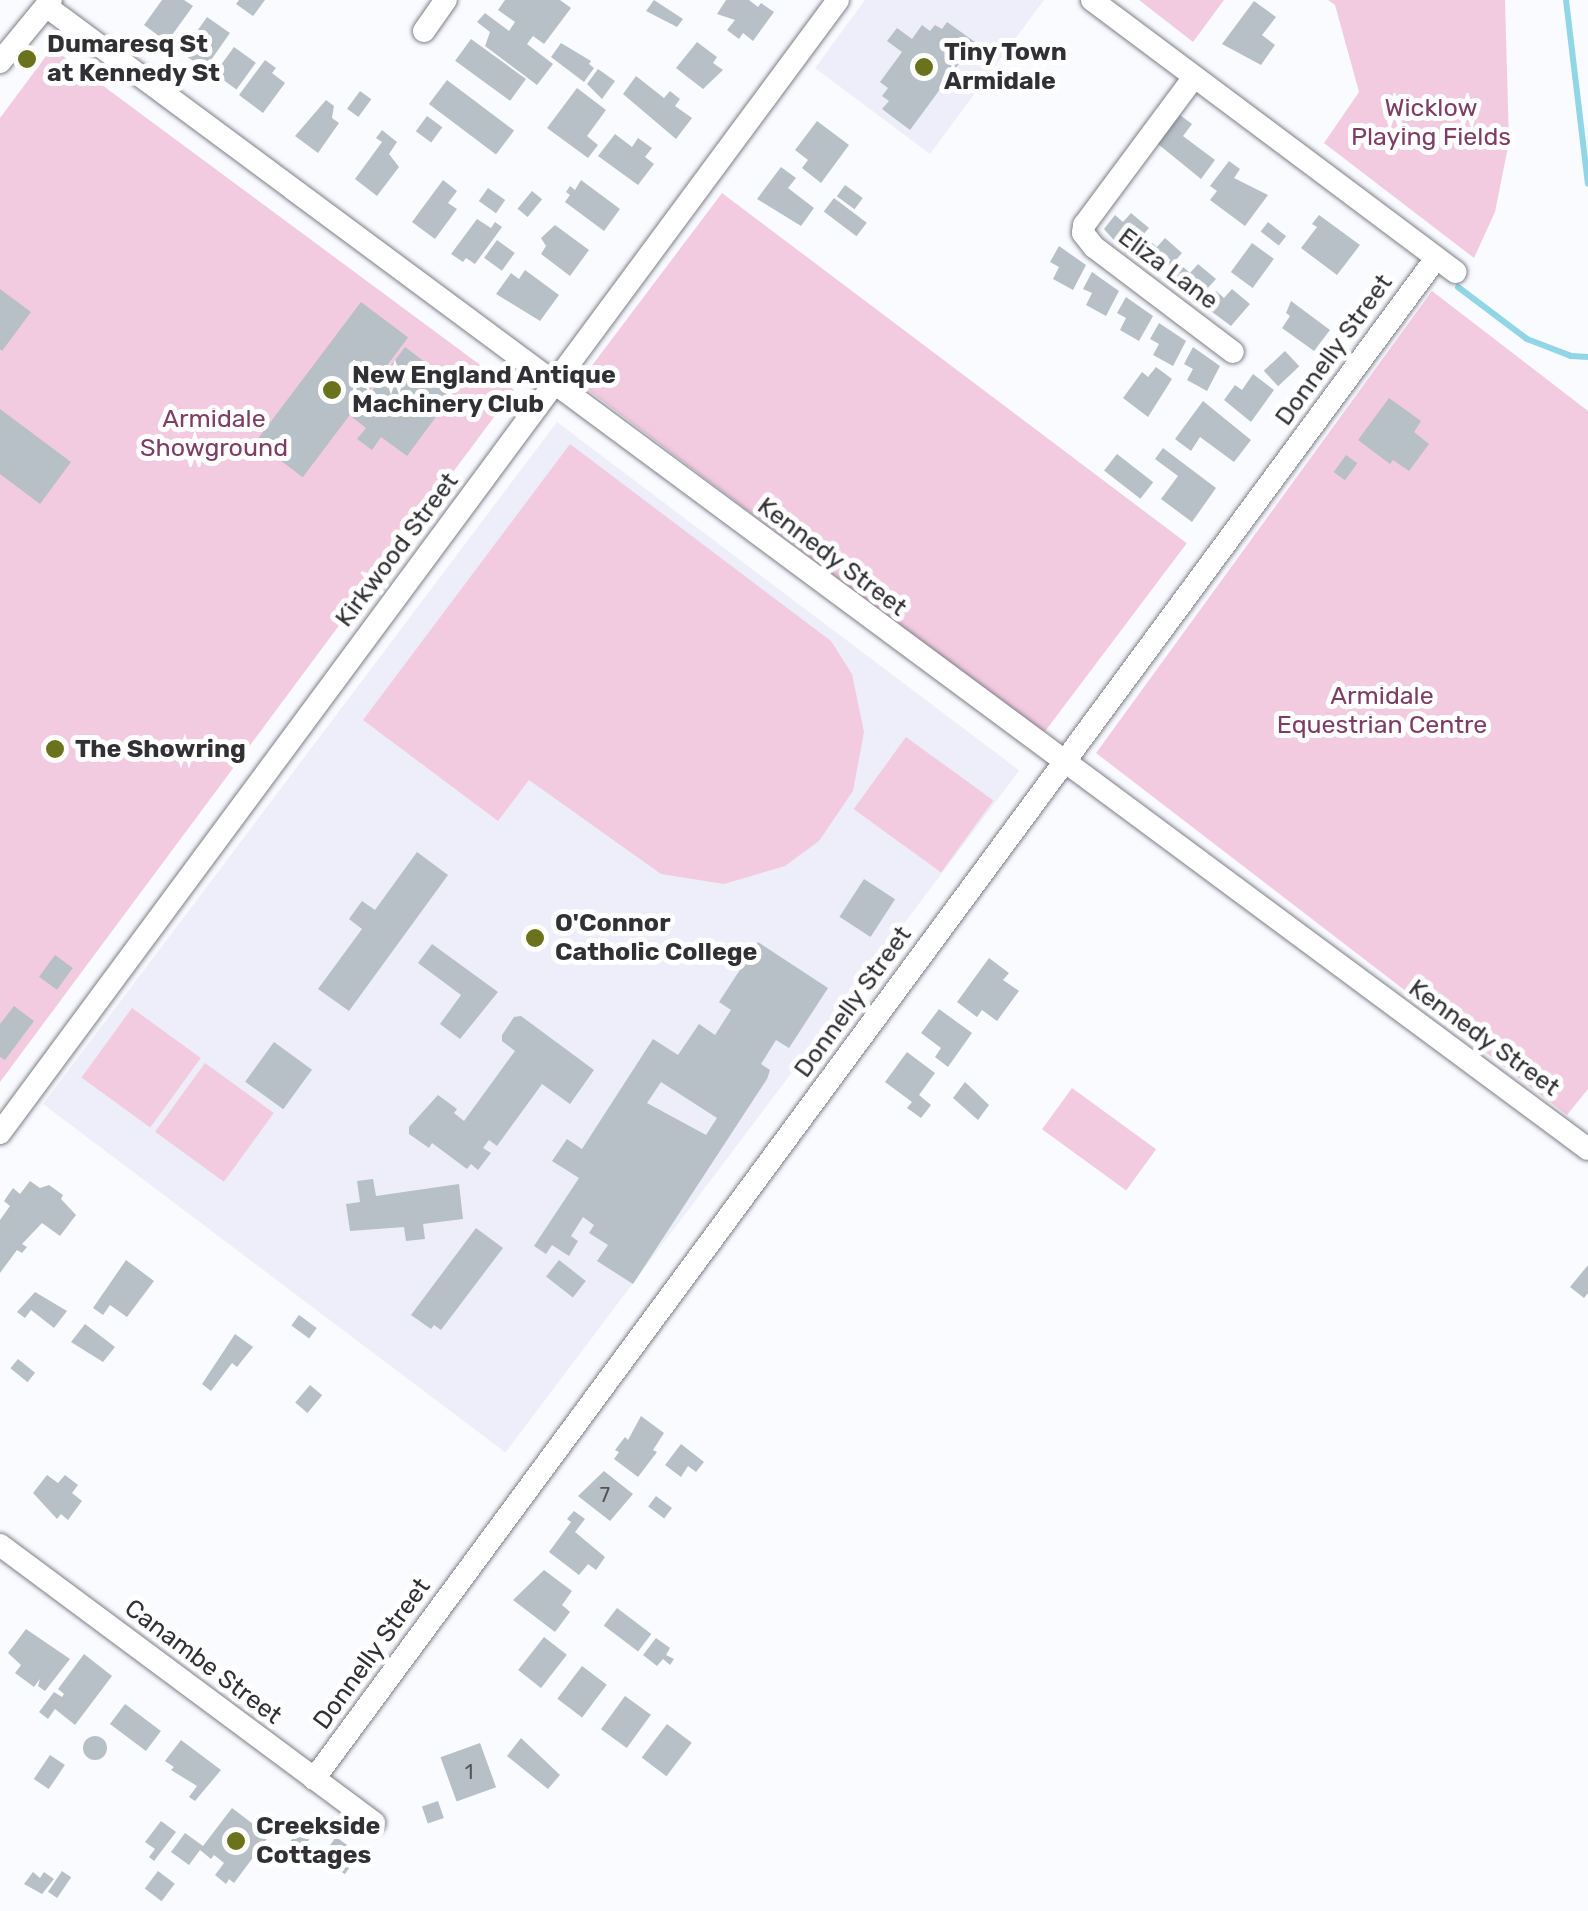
<!DOCTYPE html>
<html>
<head>
<meta charset="utf-8">
<style>
  body { margin:0 }
  #map { position:relative; width:1588px; height:1911px; overflow:hidden; background:#fafbff; font-family:Rubik,sans-serif }
  div>[style] { position:absolute }
  .built>* { inset:0; background:#edeef9; transform-origin:0 0 }
  .green>* { inset:0; background:#f3cbe0; transform-origin:0 0 }
  .stream>* { height:6px; margin:-3px; padding:0 3px; transform-origin:3px; border-radius:3px; background:#91d6e6 }
  .building>* { inset:0; background:#b7bfc7; transform-origin:0 0 }
  .round { border-radius:50% }
  .roads { filter:drop-shadow(0 0 2px #7d7e88) drop-shadow(0 0 2px #7d7e88) }
  .street>* { height:22px; margin:-11px; padding:0 11px; transform-origin:11px; border-radius:11px; background:#fff }
  .dots>* { width:28px; height:28px; translate:-50% -50%; box-sizing:border-box; border:5px solid #fff; border-radius:50% }
  span { translate:-50% -50%; white-space:nowrap; text-align:center; line-height:1.15; -webkit-text-stroke:10px #fff; paint-order:stroke }
  .number-label { font-size:20px; color:#52545a }
  .number-label span { -webkit-text-stroke-width:0 }
  .poi-label { font-size:25px; color:#313135; font-weight:700 }
  .left { translate:0 -50%; text-align:left }
  .park-label { font-size:25px; color:#7e3d63 }
  .street-label { font-size:25px; color:#313135 }
</style>
</head>
<body>
<div id="map">
  <div class="built">
    <div style="clip-path:polygon(865px 0,1044px 0,930px 154px,815px 68px)"></div>
    <div style="left:557px;top:422px;width:579px;height:854px;rotate:37deg"></div>
  </div>
  <div class="green">
    <div style="clip-path:polygon(1139px 0,1224px 0,1193px 42px)"></div>
    <div style="clip-path:polygon(1328px 0,1505px 0,1509px 142px,1495px 212px,1474px 258px,1324px 143px,1359px 92px,1335px 5px)"></div>
    <div style="clip-path:polygon(52px 48px,514px 390px,0 1082px,0 118px)"></div>
    <div style="left:722px;top:193px;width:582px;height:238px;rotate:37deg"></div>
    <div style="clip-path:polygon(1432px 291px,1588px 411px,1588px 1089px,1567px 1115px,1096px 753px)"></div>
    <div style="clip-path:polygon(570px 444px,831px 641px,852px 674px,864px 732px,853px 791px,819px 841px,785px 866px,724px 884px,661px 874px,529px 780px,498px 821px,363px 720px)"></div>
    <div style="left:906px;top:737px;width:108px;height:89px;rotate:36deg"></div>
    <div style="left:132px;top:1008px;width:85px;height:86px;rotate:36deg"></div>
    <div style="left:205px;top:1063px;width:85px;height:85px;rotate:36deg"></div>
    <div style="left:1072px;top:1088px;width:104px;height:51px;rotate:36deg"></div>
  </div>
  <div class="stream">
    <div style="left:1566px;top:0;width:185px;rotate:83.2deg"></div>
    <div style="left:1458px;top:287px;width:86px;rotate:37deg"></div>
    <div style="left:1527px;top:339px;width:47px;rotate:21.1deg"></div>
    <div style="left:1571px;top:356px;width:17px;rotate:3deg"></div>
  </div>
  <div class="building">
    <div style="clip-path:polygon(162px 0,184px 0,193px 6px,167px 42px,144px 25px)"></div>
    <div style="clip-path:polygon(239px 0,265px 0,253px 16px,236px 4px)"></div>
    <div style="clip-path:polygon(505px 0,560px 0,571px 8px,544px 44px,533px 36px,527px 44px,553px 64px,537px 85px,485px 46px,490px 32px,477px 22px,485px 13px,509px 31px,515px 22px,498px 10px)"></div>
    <div style="clip-path:polygon(654px 0,683px 19px,677px 27px,646px 11px)"></div>
    <div style="clip-path:polygon(726px 0,749px 0,758px 7px,761px 3px,774px 12px,753px 41px,743px 33px,739px 39px,727px 30px,735px 20px,717px 14px)"></div>
    <div style="clip-path:polygon(1254px 1px,1276px 17px,1262px 35px,1275px 45px,1261px 65px,1222px 44px)"></div>
    <div style="left:207px;top:17px;width:28px;height:44px;rotate:35deg"></div>
    <div style="clip-path:polygon(947px 22px,975px 42px,910px 130px,882px 109px,889px 101px,882px 96px,888px 88px,880px 82px,902px 52px,887px 41px,897px 28px,912px 39px,922px 25px,930px 31px,935px 25px,942px 29px)"></div>
    <div style="left:471px;top:39px;width:68px;height:27px;rotate:36deg"></div>
    <div style="clip-path:polygon(697px 42px,717px 57px,713px 63px,723px 70px,703px 89px,676px 68px)"></div>
    <div style="clip-path:polygon(561px 43px,591px 61px,589px 64px,594px 68px,584px 82px,551px 57px)"></div>
    <div style="left:234px;top:47px;width:27px;height:33px;rotate:36deg"></div>
    <div style="clip-path:polygon(265px 60px,276px 68px,272px 73px,285px 83px,263px 113px,239px 95px)"></div>
    <div style="clip-path:polygon(598px 69px,615px 81px,602px 99px,587px 84px)"></div>
    <div style="clip-path:polygon(636px 76px,664px 98px,670px 91px,680px 99px,675px 106px,692px 118px,676px 139px,623px 94px)"></div>
    <div style="left:447px;top:80px;width:84px;height:30px;rotate:37deg"></div>
    <div style="clip-path:polygon(577px 88px,606px 110px,587px 136px,598px 145px,588px 158px,547px 128px)"></div>
    <div style="left:360px;top:91px;width:14px;height:22px;rotate:36deg"></div>
    <div style="clip-path:polygon(326px 100px,334px 106px,332px 118px,339px 123px,318px 153px,295px 136px)"></div>
    <div style="clip-path:polygon(1180px 115px,1192px 124px,1183px 136px,1215px 160px,1201px 179px,1158px 144px)"></div>
    <div style="left:427px;top:116px;width:19px;height:19px;rotate:36deg"></div>
    <div style="clip-path:polygon(817px 121px,849px 145px,821px 183px,802px 168px,808px 160px,795px 150px)"></div>
    <div style="clip-path:polygon(382px 130px,397px 142px,389px 154px,399px 167px,377px 196px,355px 179px,382px 142px,376px 138px)"></div>
    <div style="clip-path:polygon(615px 134px,632px 147px,638px 138px,652px 148px,645px 157px,654px 164px,638px 185px,598px 156px)"></div>
    <div style="clip-path:polygon(1229px 161px,1240px 169px,1234px 178px,1268px 195px,1245px 226px,1210px 200px,1217px 191px,1210px 186px)"></div>
    <div style="clip-path:polygon(781px 167px,796px 178px,788px 188px,814px 208px,801px 226px,757px 199px)"></div>
    <div style="clip-path:polygon(443px 180px,457px 191px,448px 203px,457px 209px,435px 239px,412px 222px)"></div>
    <div style="clip-path:polygon(581px 180px,620px 209px,604px 231px,565px 202px,570px 195px,566px 192px,570px 186px,575px 190px)"></div>
    <div style="left:845px;top:185px;width:22px;height:14px;rotate:36deg"></div>
    <div style="left:488px;top:188px;width:21px;height:16px;rotate:35deg"></div>
    <div style="left:532px;top:191px;width:13px;height:23px;rotate:39deg"></div>
    <div style="left:834px;top:198px;width:41px;height:17px;rotate:37deg"></div>
    <div style="clip-path:polygon(1131px 213px,1149px 228px,1126px 254px,1104px 229px,1115px 215px,1123px 222px)"></div>
    <div style="clip-path:polygon(1319px 215px,1360px 245px,1337px 275px,1301px 248px,1317px 227px,1312px 224px)"></div>
    <div style="clip-path:polygon(477px 219px,491px 228px,495px 222px,502px 227px,475px 264px,466px 258px,463px 262px,451px 254px)"></div>
    <div style="left:1268px;top:222px;width:23px;height:12px;rotate:38deg"></div>
    <div style="clip-path:polygon(555px 225px,589px 250px,570px 276px,541px 254px,546px 246px,541px 238px)"></div>
    <div style="clip-path:polygon(1165px 238px,1182px 253px,1163px 275px,1137px 254px,1149px 240px,1157px 247px)"></div>
    <div style="left:497px;top:240px;width:22px;height:22px;rotate:36deg"></div>
    <div style="left:1252px;top:243px;width:27px;height:36px;rotate:36deg"></div>
    <div style="clip-path:polygon(1059px 246px,1086px 265px,1073px 290px,1053px 279px,1059px 267px,1050px 262px)"></div>
    <div style="clip-path:polygon(1198px 264px,1216px 279px,1197px 300px,1171px 280px,1182px 266px,1190px 273px)"></div>
    <div style="clip-path:polygon(525px 270px,559px 295px,540px 321px,496px 294px,511px 273px,519px 279px)"></div>
    <div style="clip-path:polygon(1092px 272px,1119px 291px,1106px 316px,1086px 305px,1092px 293px,1083px 289px)"></div>
    <div style="clip-path:polygon(0 289px,31px 312px,2px 351px,0 349px)"></div>
    <div style="clip-path:polygon(1232px 289px,1250px 304px,1231px 326px,1204px 306px,1216px 291px,1224px 298px)"></div>
    <div style="clip-path:polygon(1126px 297px,1153px 316px,1139px 341px,1120px 330px,1126px 318px,1117px 313px)"></div>
    <div style="clip-path:polygon(1291px 301px,1330px 330px,1314px 351px,1282px 328px,1290px 316px,1286px 313px)"></div>
    <div style="left:361px;top:302px;width:59px;height:175px;rotate:37deg"></div>
    <div style="clip-path:polygon(1159px 323px,1186px 341px,1173px 366px,1153px 355px,1159px 344px,1150px 339px)"></div>
    <div style="clip-path:polygon(405px 347px,458px 387px,407px 456px,381px 437px,372px 450px,357px 439px,366px 428px,352px 417px)"></div>
    <div style="clip-path:polygon(1193px 347px,1220px 366px,1207px 391px,1187px 380px,1193px 369px,1184px 364px)"></div>
    <div style="left:1285px;top:351px;width:21px;height:29px;rotate:47deg"></div>
    <div style="clip-path:polygon(1156px 367px,1172px 379px,1148px 417px,1123px 398px,1142px 372px,1148px 377px)"></div>
    <div style="clip-path:polygon(1253px 374px,1274px 390px,1251px 422px,1224px 400px,1235px 385px,1242px 390px)"></div>
    <div style="clip-path:polygon(1389px 398px,1421px 421px,1414px 432px,1429px 444px,1409px 471px,1393px 460px,1390px 464px,1358px 440px)"></div>
    <div style="clip-path:polygon(1203px 401px,1251px 440px,1234px 462px,1200px 437px,1191px 451px,1175px 439px)"></div>
    <div style="clip-path:polygon(0 409px,71px 462px,40px 504px,0 474px)"></div>
    <div style="clip-path:polygon(1163px 448px,1216px 488px,1192px 522px,1161px 499px,1178px 476px,1155px 459px)"></div>
    <div style="left:1117px;top:454px;width:46px;height:21px;rotate:38deg"></div>
    <div style="left:1346px;top:455px;width:14px;height:21px;rotate:36deg"></div>
    <div style="clip-path:polygon(417px 852px,448px 875px,349px 1011px,318px 989px,362px 929px,349px 919px,362px 901px,375px 910px)"></div>
    <div style="left:864px;top:879px;width:37px;height:45px;rotate:33deg"></div>
    <div style="clip-path:polygon(evenodd,758px 942px,828px 988px,789px 1048px,776px 1040px,761px 1064px,770px 1070px,767px 1079px,633px 1284px,597px 1261px,608px 1245px,589px 1233px,594px 1225px,583px 1217px,571px 1236px,578px 1241px,569px 1256px,552px 1245px,546px 1254px,534px 1246px,579px 1178px,552px 1161px,567px 1139px,582px 1149px,653px 1039px,678px 1055px,699px 1024px,715px 1035px,731px 1010px,719px 1002px,758px 942px,661px 1082px,717px 1118px,706px 1135px,647px 1103px,661px 1082px)"></div>
    <div style="clip-path:polygon(432px 944px,498px 992px,460px 1039px,440px 1024px,461px 995px,418px 963px)"></div>
    <div style="left:55px;top:955px;width:22px;height:27px;rotate:36deg"></div>
    <div style="clip-path:polygon(989px 958px,1009px 973px,1003px 980px,1019px 991px,997px 1021px,982px 1010px,977px 1017px,957px 1002px)"></div>
    <div style="clip-path:polygon(14px 1006px,34px 1021px,5px 1060px,0 1057px,0 1024px)"></div>
    <div style="clip-path:polygon(939px 1009px,972px 1033px,948px 1067px,935px 1057px,941px 1048px,921px 1033px)"></div>
    <div style="clip-path:polygon(521px 1016px,594px 1070px,570px 1104px,542px 1084px,497px 1146px,489px 1140px,483px 1148px,491px 1153px,478px 1170px,471px 1164px,467px 1169px,432px 1143px,429px 1148px,409px 1134px,409px 1127px,438px 1095px,457px 1109px,454px 1113px,464px 1121px,515px 1051px,502px 1041px,502px 1035px,514px 1017px)"></div>
    <div style="left:274px;top:1042px;width:47px;height:49px;rotate:36deg"></div>
    <div style="clip-path:polygon(907px 1052px,935px 1073px,919px 1095px,931px 1105px,921px 1118px,907px 1108px,912px 1102px,885px 1082px)"></div>
    <div style="clip-path:polygon(965px 1082px,989px 1105px,978px 1120px,953px 1098px)"></div>
    <div style="clip-path:polygon(373px 1179px,376px 1196px,459px 1184px,463px 1219px,423px 1224px,425px 1239px,406px 1241px,404px 1227px,350px 1231px,346px 1204px,360px 1202px,357px 1181px)"></div>
    <div style="clip-path:polygon(30px 1181px,40px 1188px,49px 1185px,63px 1195px,61px 1199px,76px 1215px,60px 1236px,42px 1223px,22px 1244px,27px 1247px,22px 1253px,17px 1250px,0 1273px,0 1220px,10px 1206px,4px 1201px,13px 1188px,20px 1194px)"></div>
    <div style="clip-path:polygon(476px 1228px,503px 1248px,441px 1330px,434px 1325px,431px 1329px,411px 1315px)"></div>
    <div style="clip-path:polygon(126px 1260px,154px 1281px,127px 1317px,110px 1305px,103px 1315px,93px 1308px)"></div>
    <div style="left:559px;top:1260px;width:34px;height:21px;rotate:38deg"></div>
    <div style="clip-path:polygon(1588px 1265px,1588px 1293px,1584px 1298px,1570px 1287px)"></div>
    <div style="clip-path:polygon(35px 1292px,67px 1311px,54px 1328px,31px 1310px,25px 1318px,17px 1312px)"></div>
    <div style="left:299px;top:1315px;width:22px;height:13px;rotate:36deg"></div>
    <div style="clip-path:polygon(85px 1324px,115px 1347px,103px 1362px,71px 1342px)"></div>
    <div style="clip-path:polygon(235px 1334px,253px 1347px,237px 1367px,232px 1363px,211px 1391px,202px 1384px)"></div>
    <div style="left:18px;top:1359px;width:22px;height:12px;rotate:39deg"></div>
    <div style="left:310px;top:1385px;width:16px;height:23px;rotate:40deg"></div>
    <div style="clip-path:polygon(641px 1416px,664px 1433px,653px 1450px,657px 1452px,638px 1477px,614px 1459px,619px 1452px,615px 1450px,625px 1437px,628px 1440px)"></div>
    <div style="clip-path:polygon(681px 1444px,704px 1462px,696px 1472px,688px 1466px,681px 1477px,665px 1465px)"></div>
    <div style="clip-path:polygon(604px 1471px,633px 1494px,610px 1521px,578px 1496px)"></div>
    <div style="clip-path:polygon(47px 1475px,58px 1483px,65px 1475px,78px 1485px,72px 1493px,82px 1501px,68px 1520px,61px 1514px,57px 1519px,33px 1493px)"></div>
    <div style="left:656px;top:1496px;width:20px;height:13px;rotate:37deg"></div>
    <div style="clip-path:polygon(574px 1511px,585px 1519px,575px 1532px,605px 1557px,596px 1570px,588px 1564px,579px 1575px,549px 1552px,571px 1522px,567px 1519px)"></div>
    <div style="clip-path:polygon(544px 1570px,572px 1591px,562px 1605px,570px 1612px,555px 1632px,513px 1600px)"></div>
    <div style="left:617px;top:1608px;width:43px;height:22px;rotate:37deg"></div>
    <div style="clip-path:polygon(26px 1629px,70px 1659px,45px 1691px,38px 1686px,40px 1679px,34px 1687px,15px 1673px,21px 1665px,8px 1653px)"></div>
    <div style="left:544px;top:1637px;width:29px;height:42px;rotate:38deg"></div>
    <div style="clip-path:polygon(656px 1638px,670px 1648px,666px 1655px,674px 1659px,670px 1665px,663px 1659px,657px 1666px,643px 1655px)"></div>
    <div style="clip-path:polygon(84px 1654px,112px 1676px,75px 1725px,55px 1709px,48px 1719px,39px 1712px,54px 1692px,62px 1697px,64px 1694px,58px 1689px)"></div>
    <div style="left:582px;top:1666px;width:31px;height:41px;rotate:37deg"></div>
    <div style="left:625px;top:1696px;width:32px;height:41px;rotate:36deg"></div>
    <div style="left:125px;top:1704px;width:45px;height:25px;rotate:37deg"></div>
    <div style="left:667px;top:1724px;width:31px;height:42px;rotate:37deg"></div>
    <div class="round" style="left:83px;top:1736px;width:24px;height:24px"></div>
    <div style="clip-path:polygon(521px 1738px,560px 1775px,548px 1789px,507px 1756px)"></div>
    <div style="clip-path:polygon(181px 1740px,221px 1770px,195px 1801px,189px 1797px,197px 1786px,171px 1770px,174px 1767px,165px 1761px)"></div>
    <div style="left:480px;top:1743px;width:47px;height:42px;rotate:70deg"></div>
    <div style="left:50px;top:1755px;width:18px;height:29px;rotate:34deg"></div>
    <div style="left:438px;top:1801px;width:18px;height:17px;rotate:71deg"></div>
    <div style="clip-path:polygon(232px 1808px,269px 1836px,234px 1883px,229px 1879px,226px 1884px,215px 1875px,224px 1863px,214px 1855px,211px 1859px,200px 1850px,189px 1865px,171px 1852px,185px 1833px,203px 1846px)"></div>
    <div style="clip-path:polygon(161px 1821px,176px 1832px,154px 1861px,149px 1857px,155px 1849px,145px 1842px)"></div>
    <div style="left:303px;top:1824px;width:14px;height:32px;rotate:36deg"></div>
    <div style="left:336px;top:1837px;width:29px;height:25px;rotate:36deg"></div>
    <div style="left:62px;top:1871px;width:11px;height:25px;rotate:34deg"></div>
    <div style="left:158px;top:1871px;width:21px;height:22px;rotate:37deg"></div>
    <div style="clip-path:polygon(33px 1872px,40px 1878px,44px 1872px,54px 1879px,42px 1894px,24px 1884px)"></div>
  </div>
  <div class="roads">
    <div class="street">
      <div style="left:1092px;top:0;width:454px;rotate:36.8deg"></div>
      <div style="left:46px;top:6px;width:1919px;rotate:36.55deg"></div>
      <div style="left:424px;top:31px;width:38px;rotate:-55deg"></div>
      <div style="left:0;top:62px;width:80px;rotate:-50.6deg"></div>
      <div style="left:1194px;top:77px;width:184px;rotate:126.6deg"></div>
      <div style="left:1084px;top:225px;width:8px;rotate:97deg"></div>
      <div style="left:1083px;top:233px;width:18px;rotate:52deg"></div>
      <div style="left:1094px;top:247px;width:174px;rotate:37.1deg"></div>
      <div style="left:0;top:1133px;width:1409px;rotate:-53.51deg"></div>
      <div style="left:0;top:1545px;width:466px;rotate:36.6deg"></div>
      <div style="left:314px;top:1779px;width:1890px;rotate:-53.58deg"></div>
    </div>
  </div>
  <div class="dots">
    <div style="left:27px;top:59px;background:#6a731c"></div>
    <div style="left:924px;top:67px;background:#6a731c"></div>
    <div style="left:332px;top:390px;background:#6a731c"></div>
    <div style="left:55px;top:749px;background:#6a731c"></div>
    <div style="left:535px;top:938px;background:#6a731c"></div>
    <div style="left:236px;top:1841px;background:#6a731c"></div>
  </div>
  <div class="number-label">
    <span style="left:605px;top:1495px">7</span>
    <span style="left:469px;top:1772px">1</span>
  </div>
  <div class="poi-label">
    <span class="left" style="left:47px;top:59px">Dumaresq St<br>at Kennedy St</span>
    <span class="left" style="left:944px;top:67px">Tiny Town<br>Armidale</span>
    <span class="left" style="left:352px;top:390px">New England Antique<br>Machinery Club</span>
    <span class="left" style="left:75px;top:749px">The Showring</span>
    <span class="left" style="left:555px;top:938px">O'Connor<br>Catholic College</span>
    <span class="left" style="left:256px;top:1841px">Creekside<br>Cottages</span>
  </div>
  <div class="park-label">
    <span style="left:1431px;top:123px">Wicklow<br>Playing Fields</span>
    <span style="left:214px;top:434px">Armidale<br>Showground</span>
    <span style="left:1382px;top:711px">Armidale<br>Equestrian Centre</span>
  </div>
  <div class="street-label">
    <span style="left:1168px;top:269px;rotate:37deg">Eliza Lane</span>
    <span style="left:1334px;top:350px;rotate:-54deg">Donnelly Street</span>
    <span style="left:397px;top:550px;rotate:-53deg">Kirkwood Street</span>
    <span style="left:832px;top:557px;rotate:37deg">Kennedy Street</span>
    <span style="left:853px;top:1002px;rotate:-54deg">Donnelly Street</span>
    <span style="left:1484px;top:1038px;rotate:36deg">Kennedy Street</span>
    <span style="left:372px;top:1654px;rotate:-54deg">Donnelly Street</span>
    <span style="left:203px;top:1662px;rotate:37deg">Canambe Street</span>
  </div>
</div>
</body>
</html>
